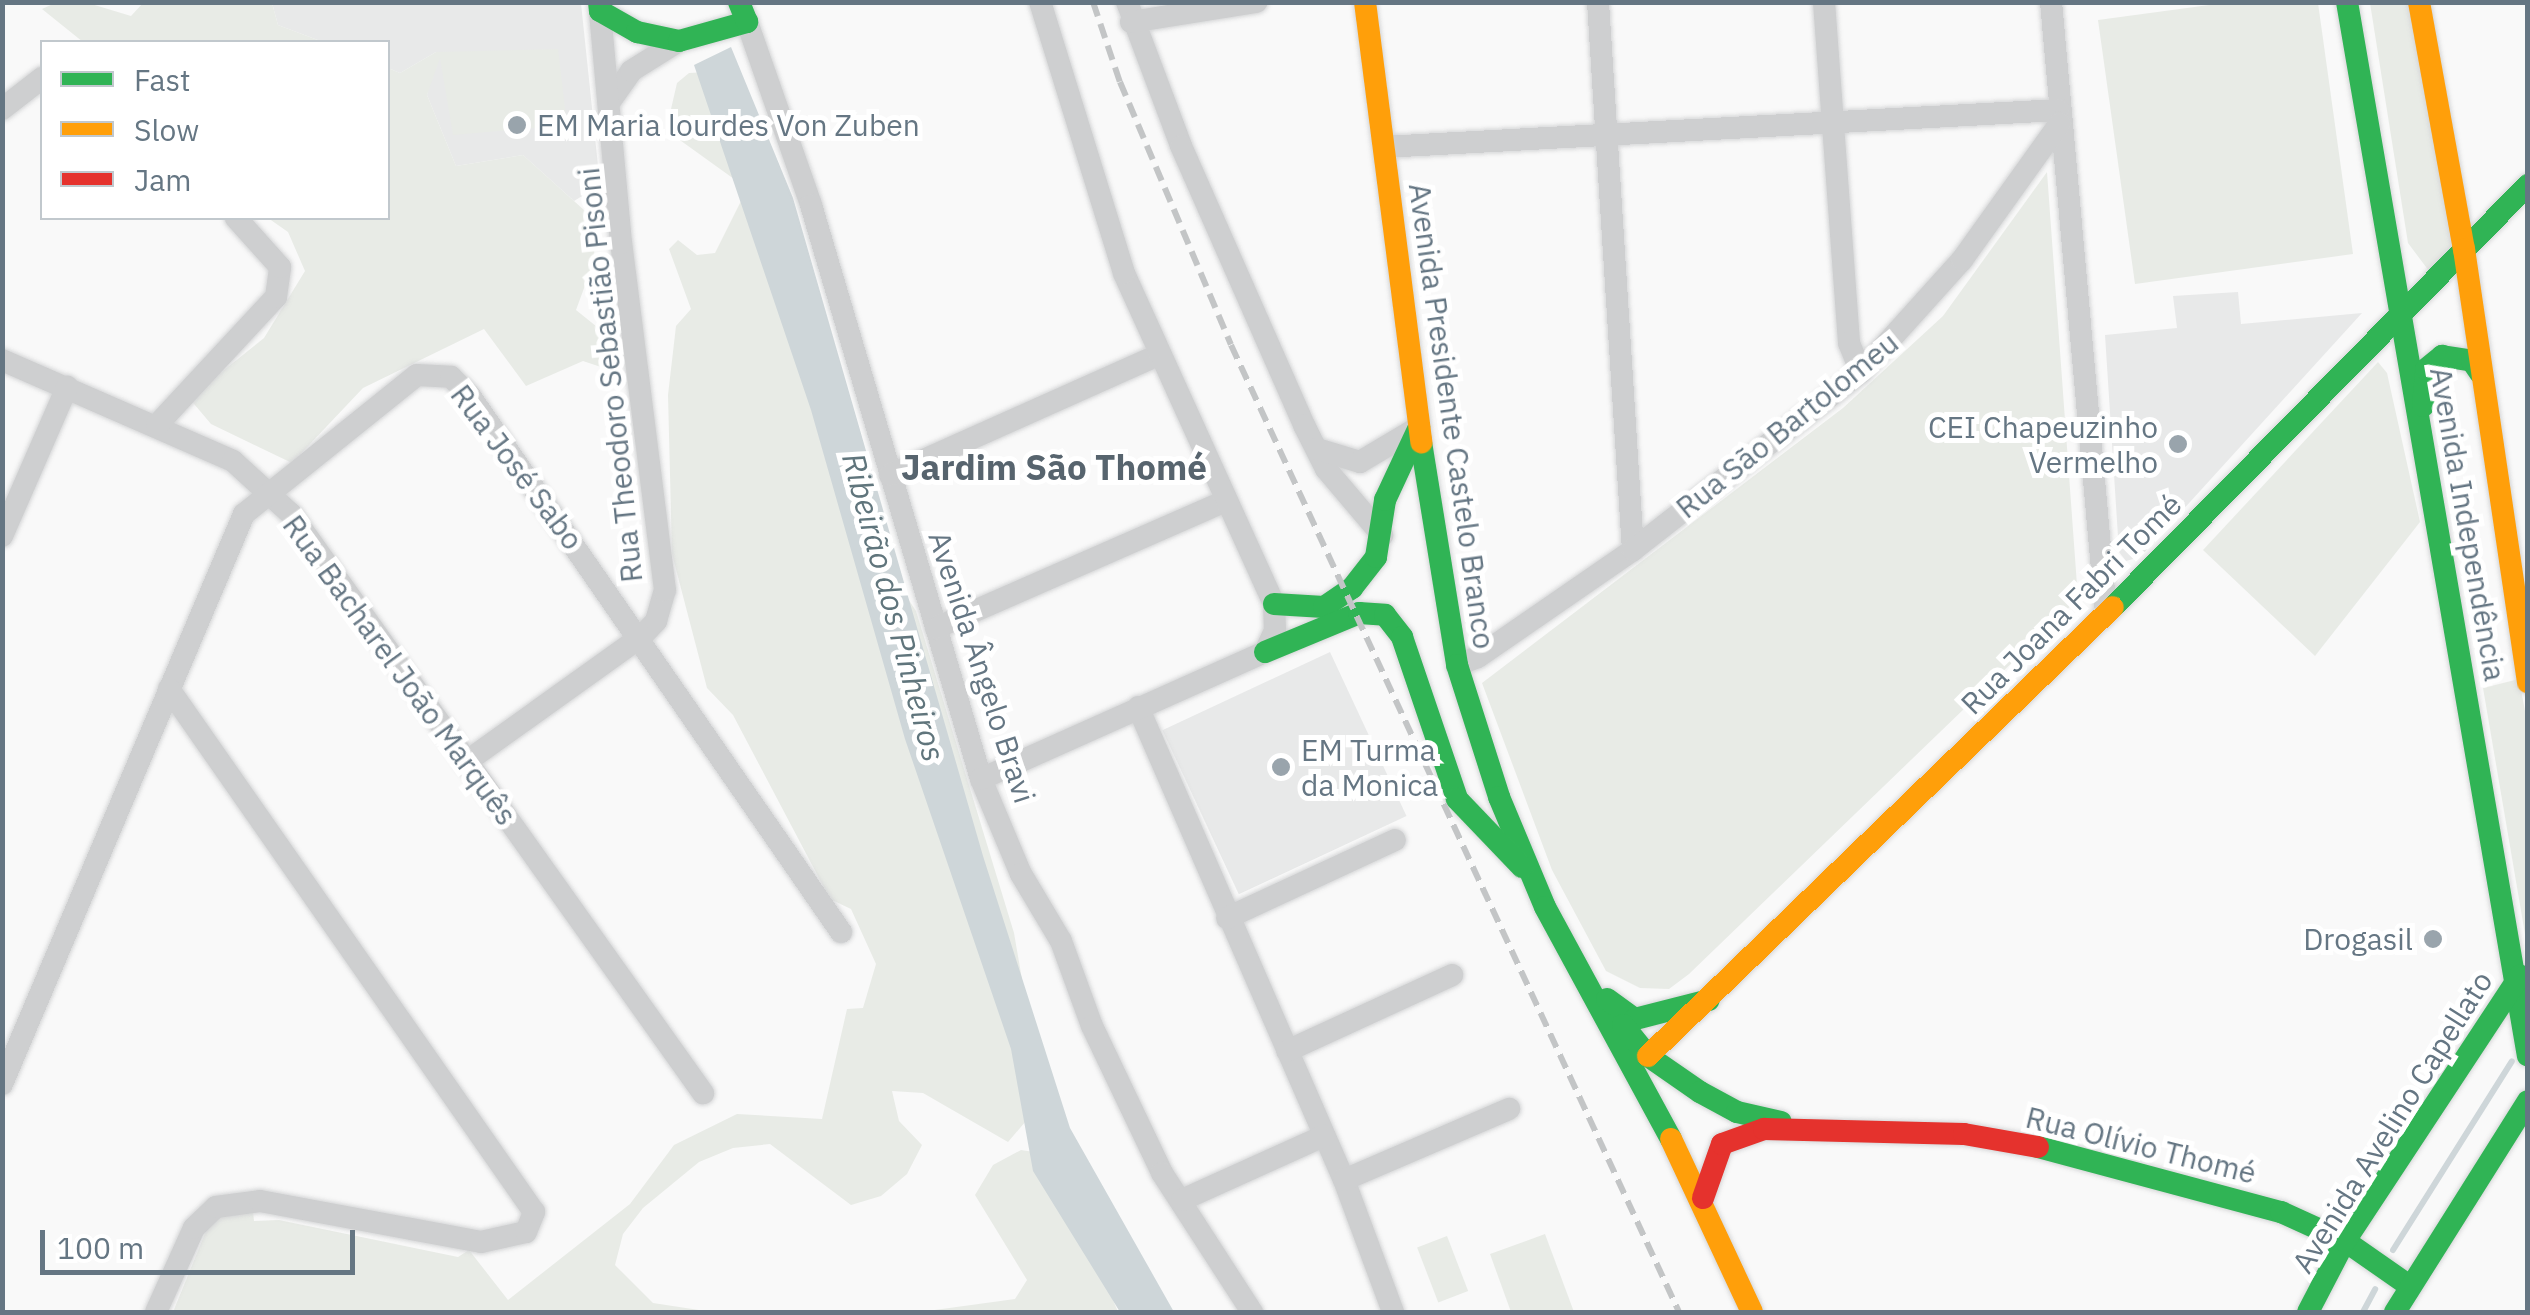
<!DOCTYPE html>
<html>
<head>
<meta charset="utf-8">
<style>
  body { margin:0 }
  #map { position:relative; width:2530px; height:1315px; overflow:hidden; background:#f9f9f9; font-family:"IBM Plex Sans",sans-serif }
  div>[style] { position:absolute }
  .built>* { inset:0; background:#e8e9e9; transform-origin:0 0 }
  .green>* { inset:0; background:#e8ebe6; transform-origin:0 0 }
  .water>* { inset:0; background:#ced6d9 }
  .stream>* { height:6px; margin:-3px; padding:0 3px; transform-origin:3px; border-radius:3px; background:#ced6d9 }
  .roads { filter:drop-shadow(0 0 2px #d5d6d7) drop-shadow(0 0 2px #d5d6d7) }
  .street>* { height:22px; margin:-11px; padding:0 11px; transform-origin:11px; border-radius:11px; background:#cecfd0 }
  .fast>* { height:22px; margin:-11px; padding:0 11px; transform-origin:11px; border-radius:11px; background:#30b455 }
  .slow>* { height:22px; margin:-11px; padding:0 11px; transform-origin:11px; border-radius:11px; background:#ff9f0a }
  .jam>* { height:22px; margin:-11px; padding:0 11px; transform-origin:11px; border-radius:11px; background:#e5322d }
  .rail>* { height:6px; margin-top:-3px; transform-origin:0; background:repeating-linear-gradient(90deg,#c3c5c6 0 15px,transparent 0 23px) }
  .dots>* { width:28px; height:28px; translate:-50% -50%; box-sizing:border-box; border:5px solid #fff; border-radius:50% }
  span { translate:-50% -50%; white-space:nowrap; text-align:center; line-height:1.15; -webkit-text-stroke:10px #fff; paint-order:stroke }
  .poi-label { font-size:30px; color:#657683 }
  .left { translate:0 -50%; text-align:left }
  .right { translate:-100% -50%; text-align:right }
  .street-label { font-size:30px; color:#657683 }
  .water-label { font-size:32px; color:#60757c; font-style:italic }
  .quarter-label { font-size:35px; color:#57646e; font-weight:700 }
  .frame { position:absolute; inset:0; border:5px solid #657683; pointer-events:none }
  .legend { position:absolute; left:40px; top:40px; width:350px; height:180px; box-sizing:border-box; background:#fff; border:2px solid #c1c8cd; margin:0; padding:12px 18px; list-style:none; font-size:30px; color:#657683 }
  .legend li { display:flex; align-items:center; gap:20px; height:50px }
  .legend b { width:50px; border:2px solid #c1c8cd }
  .scale { position:absolute; left:40px; top:1230px; width:315px; height:45px; box-sizing:border-box; border:5px solid #657683; border-top:0; padding-left:12px; font-size:30px; line-height:35px; white-space:nowrap; color:#657683; -webkit-text-stroke:8px #fff; paint-order:stroke }
</style>
</head>
<body>
<div id="map">
  <div class="built">
    <div style="clip-path:polygon(272px 3px,581px 3px,600px 185px,574px 201px,523px 155px,456px 166px,427px 95px,436px 52px,400px 73px,388px 68px,388px 42px,323px 42px,278px 25px)"></div>
    <div style="clip-path:polygon(2238px 292px,2241px 324px,2362px 313px,2140px 557px,2126px 561px,2119px 552px,2105px 335px,2177px 328px,2173px 296px)"></div>
    <div style="left:1330px;top:652px;width:181px;height:185px;rotate:65deg"></div>
  </div>
  <div class="green">
    <div style="clip-path:polygon(55px 3px,88px 3px,131px 16px,143px 3px,272px 3px,278px 25px,323px 42px,83px 42px,42px 9px)"></div>
    <div style="clip-path:polygon(2224px 3px,2318px 3px,2353px 254px,2135px 284px,2098px 20px)"></div>
    <div style="clip-path:polygon(2370px 3px,2413px 3px,2453px 250px,2429px 271px,2408px 243px)"></div>
    <div style="clip-path:polygon(558px 49px,567px 125px,453px 135px,440px 58px,427px 95px,456px 166px,523px 155px,595px 220px,594px 261px,576px 310px,617px 343px,613px 371px,583px 361px,526px 386px,484px 329px,363px 388px,292px 463px,211px 424px,189px 398px,264px 338px,305px 271px,288px 232px,268px 218px,388px 218px,388px 68px,400px 73px,436px 52px)"></div>
    <div style="clip-path:polygon(708px 72px,885px 564px,916px 611px,1014px 933px,1043px 1101px,1008px 1142px,923px 1093px,892px 1091px,899px 1121px,922px 1145px,907px 1174px,881px 1196px,851px 1205px,770px 1144px,733px 1148px,699px 1162px,643px 1208px,623px 1234px,615px 1265px,653px 1303px,712px 1312px,173px 1312px,213px 1214px,253px 1211px,254px 1221px,279px 1220px,458px 1257px,469px 1250px,508px 1300px,630px 1204px,674px 1145px,737px 1114px,822px 1119px,847px 1009px,863px 1008px,876px 964px,851px 909px,830px 899px,733px 715px,707px 688px,672px 554px,668px 395px,676px 326px,691px 309px,669px 249px,678px 240px,697px 255px,715px 253px,741px 201px,734px 179px,677px 138px,668px 122px,677px 83px,689px 73px)"></div>
    <div style="clip-path:polygon(2047px 172px,2078px 599px,1689px 974px,1669px 989px,1640px 988px,1606px 971px,1552px 870px,1482px 683px,1843px 408px,1943px 316px)"></div>
    <div style="clip-path:polygon(2378px 362px,2387px 373px,2420px 522px,2315px 656px,2203px 550px)"></div>
    <div style="clip-path:polygon(2519px 679px,2528px 727px,2526px 940px,2483px 688px)"></div>
    <div style="clip-path:polygon(1021px 1150px,1053px 1155px,1118px 1312px,920px 1312px,1015px 1299px,1027px 1280px,975px 1195px,993px 1165px)"></div>
    <div style="clip-path:polygon(1545px 1234px,1574px 1312px,1511px 1312px,1490px 1254px)"></div>
    <div style="left:1447px;top:1236px;width:59px;height:32px;rotate:69deg"></div>
  </div>
  <div class="water">
    <div style="clip-path:polygon(731px 47px,793px 198px,983px 856px,1070px 1128px,1174px 1312px,1120px 1312px,1033px 1171px,1011px 1049px,905px 739px,811px 410px,694px 65px)"></div>
  </div>
  <div class="stream">
    <div style="left:2393px;top:1250px;width:223px;rotate:-57.8deg"></div>
    <div style="left:2363px;top:1312px;width:26px;rotate:-62deg"></div>
  </div>
  <div class="roads">
    <div class="street">
      <div style="left:1127px;top:2px;width:154px;rotate:69.4deg"></div>
      <div style="left:1181px;top:146px;width:305px;rotate:66.2deg"></div>
      <div style="left:1304px;top:425px;width:49px;rotate:63.4deg"></div>
      <div style="left:1326px;top:469px;width:87px;rotate:49.7deg"></div>
      <div style="left:1598px;top:2px;width:549px;rotate:86.35deg"></div>
      <div style="left:1824px;top:2px;width:342px;rotate:85.8deg"></div>
      <div style="left:1849px;top:343px;width:31px;rotate:68deg"></div>
      <div style="left:2051px;top:2px;width:614px;rotate:84.86deg"></div>
      <div style="left:747px;top:22px;width:194px;rotate:70.7deg"></div>
      <div style="left:811px;top:205px;width:599px;rotate:73.5deg"></div>
      <div style="left:981px;top:779px;width:103px;rotate:67.2deg"></div>
      <div style="left:1021px;top:874px;width:78px;rotate:59.2deg"></div>
      <div style="left:1061px;top:941px;width:90px;rotate:70deg"></div>
      <div style="left:1092px;top:1026px;width:163px;rotate:64.5deg"></div>
      <div style="left:1162px;top:1173px;width:166px;rotate:57.1deg"></div>
      <div style="left:1131px;top:22px;width:127px;rotate:-9.1deg"></div>
      <div style="left:611px;top:100px;width:35px;rotate:-55deg"></div>
      <div style="left:631px;top:71px;width:57px;rotate:-32deg"></div>
      <div style="left:2px;top:109px;width:51px;rotate:-37.8deg"></div>
      <div style="left:1384px;top:147px;width:675px;rotate:-3.14deg"></div>
      <div style="left:2px;top:360px;width:252px;rotate:23.6deg"></div>
      <div style="left:233px;top:461px;width:79px;rotate:42.4deg"></div>
      <div style="left:291px;top:514px;width:711px;rotate:54.57deg"></div>
      <div style="left:157px;top:425px;width:175px;rotate:-47.1deg"></div>
      <div style="left:276px;top:297px;width:30px;rotate:-82deg"></div>
      <div style="left:280px;top:267px;width:66px;rotate:-131.9deg"></div>
      <div style="left:1317px;top:449px;width:45px;rotate:16.8deg"></div>
      <div style="left:1360px;top:462px;width:66px;rotate:-30.8deg"></div>
      <div style="left:890px;top:475px;width:294px;rotate:-24.1deg"></div>
      <div style="left:2px;top:536px;width:163px;rotate:-66.4deg"></div>
      <div style="left:936px;top:628px;width:316px;rotate:-23.7deg"></div>
      <div style="left:1457px;top:665px;width:22px;rotate:-21deg"></div>
      <div style="left:1478px;top:657px;width:188px;rotate:-34.6deg"></div>
      <div style="left:1633px;top:550px;width:289px;rotate:-38deg"></div>
      <div style="left:1861px;top:372px;width:151px;rotate:-48deg"></div>
      <div style="left:1962px;top:260px;width:168px;rotate:-54.4deg"></div>
      <div style="left:1138px;top:707px;width:516px;rotate:66.47deg"></div>
      <div style="left:1344px;top:1180px;width:141px;rotate:69.6deg"></div>
      <div style="left:466px;top:762px;width:216px;rotate:-35.6deg"></div>
      <div style="left:642px;top:636px;width:21px;rotate:-47deg"></div>
      <div style="left:656px;top:621px;width:32px;rotate:-74deg"></div>
      <div style="left:665px;top:590px;width:350px;rotate:-97.2deg"></div>
      <div style="left:621px;top:243px;width:233px;rotate:-95.2deg"></div>
      <div style="left:981px;top:779px;width:311px;rotate:-24.1deg"></div>
      <div style="left:1265px;top:652px;width:23px;rotate:-65deg"></div>
      <div style="left:1275px;top:631px;width:27px;rotate:-92deg"></div>
      <div style="left:1274px;top:604px;width:363px;rotate:-114.4deg"></div>
      <div style="left:1124px;top:273px;width:284px;rotate:-107.2deg"></div>
      <div style="left:1227px;top:918px;width:185px;rotate:-24.9deg"></div>
      <div style="left:1287px;top:1051px;width:182px;rotate:-24.7deg"></div>
      <div style="left:2px;top:1084px;width:619px;rotate:-67deg"></div>
      <div style="left:244px;top:514px;width:222px;rotate:-38.8deg"></div>
      <div style="left:417px;top:375px;width:34px;rotate:3deg"></div>
      <div style="left:451px;top:377px;width:27px;rotate:45deg"></div>
      <div style="left:470px;top:396px;width:652px;rotate:55.31deg"></div>
      <div style="left:1344px;top:1180px;width:180px;rotate:-23.3deg"></div>
      <div style="left:1182px;top:1200px;width:156px;rotate:-24.3deg"></div>
      <div style="left:156px;top:1312px;width:92px;rotate:-65.7deg"></div>
      <div style="left:194px;top:1228px;width:30px;rotate:-44deg"></div>
      <div style="left:216px;top:1207px;width:44px;rotate:-7.8deg"></div>
      <div style="left:260px;top:1201px;width:225px;rotate:10.5deg"></div>
      <div style="left:481px;top:1242px;width:46px;rotate:-12.5deg"></div>
      <div style="left:526px;top:1232px;width:22px;rotate:-68deg"></div>
      <div style="left:534px;top:1212px;width:638px;rotate:-124.91deg"></div>
    </div>
    <div class="fast">
      <div style="left:599px;top:2px;width:9px;rotate:84deg"></div>
      <div style="left:600px;top:11px;width:43px;rotate:29.6deg"></div>
      <div style="left:637px;top:32px;width:43px;rotate:12.1deg"></div>
      <div style="left:679px;top:41px;width:71px;rotate:-15.6deg"></div>
      <div style="left:747px;top:22px;width:22px;rotate:-112deg"></div>
      <div style="left:2347px;top:2px;width:1069px;rotate:80.26deg"></div>
      <div style="left:2423px;top:406px;width:37px;rotate:-85deg"></div>
      <div style="left:2426px;top:369px;width:21px;rotate:-39deg"></div>
      <div style="left:2442px;top:356px;width:30px;rotate:9deg"></div>
      <div style="left:2472px;top:361px;width:14px;rotate:56deg"></div>
      <div style="left:1421px;top:442px;width:226px;rotate:80.8deg"></div>
      <div style="left:1457px;top:665px;width:139px;rotate:72.3deg"></div>
      <div style="left:1499px;top:797px;width:119px;rotate:67.3deg"></div>
      <div style="left:1545px;top:907px;width:264px;rotate:61.5deg"></div>
      <div style="left:1274px;top:604px;width:50px;rotate:3.4deg"></div>
      <div style="left:1324px;top:607px;width:34px;rotate:-34deg"></div>
      <div style="left:1352px;top:588px;width:39px;rotate:-52deg"></div>
      <div style="left:1376px;top:557px;width:58px;rotate:-81deg"></div>
      <div style="left:1385px;top:500px;width:81px;rotate:-65deg"></div>
      <div style="left:2113px;top:607px;width:592px;rotate:-45.48deg"></div>
      <div style="left:1265px;top:652px;width:102px;rotate:-22.5deg"></div>
      <div style="left:1359px;top:613px;width:26px;rotate:4deg"></div>
      <div style="left:1385px;top:615px;width:28px;rotate:52deg"></div>
      <div style="left:1402px;top:637px;width:171px;rotate:71.2deg"></div>
      <div style="left:1457px;top:799px;width:94px;rotate:46.3deg"></div>
      <div style="left:1607px;top:999px;width:34px;rotate:36deg"></div>
      <div style="left:1635px;top:1019px;width:76px;rotate:-14.4deg"></div>
      <div style="left:1623px;top:1025px;width:40px;rotate:51deg"></div>
      <div style="left:1648px;top:1056px;width:63px;rotate:34.7deg"></div>
      <div style="left:1700px;top:1092px;width:42px;rotate:28.4deg"></div>
      <div style="left:1737px;top:1112px;width:45px;rotate:12.8deg"></div>
      <div style="left:2038px;top:1147px;width:252px;rotate:15deg"></div>
      <div style="left:2281px;top:1212px;width:70px;rotate:24.4deg"></div>
      <div style="left:2345px;top:1241px;width:77px;rotate:34.9deg"></div>
      <div style="left:2308px;top:1312px;width:80px;rotate:-62.5deg"></div>
      <div style="left:2345px;top:1241px;width:318px;rotate:-56.6deg"></div>
      <div style="left:2395px;top:1312px;width:249px;rotate:-57.8deg"></div>
    </div>
    <div class="slow">
      <div style="left:1365px;top:2px;width:444px;rotate:82.7deg"></div>
      <div style="left:2419px;top:2px;width:251px;rotate:79.7deg"></div>
      <div style="left:2464px;top:249px;width:438px;rotate:81.6deg"></div>
      <div style="left:1648px;top:1056px;width:646px;rotate:-44deg"></div>
      <div style="left:1671px;top:1139px;width:191px;rotate:64.9deg"></div>
    </div>
    <div class="jam">
      <div style="left:1703px;top:1198px;width:57px;rotate:-70.6deg"></div>
      <div style="left:1722px;top:1144px;width:45px;rotate:-19.7deg"></div>
      <div style="left:1764px;top:1129px;width:200px;rotate:1.4deg"></div>
      <div style="left:1964px;top:1134px;width:75px;rotate:10deg"></div>
    </div>
  </div>
  <div class="rail">
    <div style="left:1093px;top:2px;width:84px;rotate:71.4deg"></div>
    <div style="left:1120px;top:82px;width:285px;rotate:67.1deg"></div>
    <div style="left:1231px;top:345px;width:1066px;rotate:65.14deg"></div>
  </div>
  <div class="dots">
    <div style="left:517px;top:125px;background:#99a4ac"></div>
    <div style="left:2178px;top:444px;background:#99a4ac"></div>
    <div style="left:1281px;top:767px;background:#99a4ac"></div>
    <div style="left:2433px;top:939px;background:#99a4ac"></div>
  </div>
  <div class="poi-label">
    <span class="left" style="left:537px;top:125px">EM Maria lourdes Von Zuben</span>
    <span class="right" style="left:2158px;top:444px">CEI Chapeuzinho<br>Vermelho</span>
    <span class="left" style="left:1301px;top:767px">EM Turma<br>da Monica</span>
    <span class="right" style="left:2413px;top:939px">Drogasil</span>
  </div>
  <div class="street-label">
    <span style="left:610px;top:375px;rotate:-96deg">Rua Theodoro Sebastião Pisoni</span>
    <span style="left:1452px;top:416px;rotate:82deg">Avenida Presidente Castelo Branco</span>
    <span style="left:1787px;top:425px;rotate:-39deg">Rua São Bartolomeu</span>
    <span style="left:517px;top:467px;rotate:53deg">Rua José Sabo</span>
    <span style="left:2468px;top:524px;rotate:80deg">Avenida Independência</span>
    <span style="left:2071px;top:604px;rotate:-45deg">Rua Joana Fabri Tomé</span>
    <span style="left:982px;top:667px;rotate:72deg">Avenida Ângelo Bravi</span>
    <span style="left:400px;top:670px;rotate:54deg">Rua Bacharel João Marquês</span>
    <span style="left:2392px;top:1122px;rotate:-58deg">Avenida Avelino Capellato</span>
    <span style="left:2141px;top:1145px;rotate:14deg">Rua Olívio Thomé</span>
  </div>
  <div class="water-label">
    <span style="left:894px;top:607px;rotate:75deg">Ribeirão dos Pinheiros</span>
  </div>
  <div class="quarter-label">
    <span style="left:1054px;top:467px">Jardim São Thomé</span>
  </div>
  <div class="frame"></div>
  <ul class="legend">
  <li><b style="height:12px;background:#30b455"></b>Fast</li>
  <li><b style="height:12px;background:#ff9f0a"></b>Slow</li>
  <li><b style="height:12px;background:#e5322d"></b>Jam</li>
  </ul>
  <div class="scale">100 m</div>
</div>
</body>
</html>
